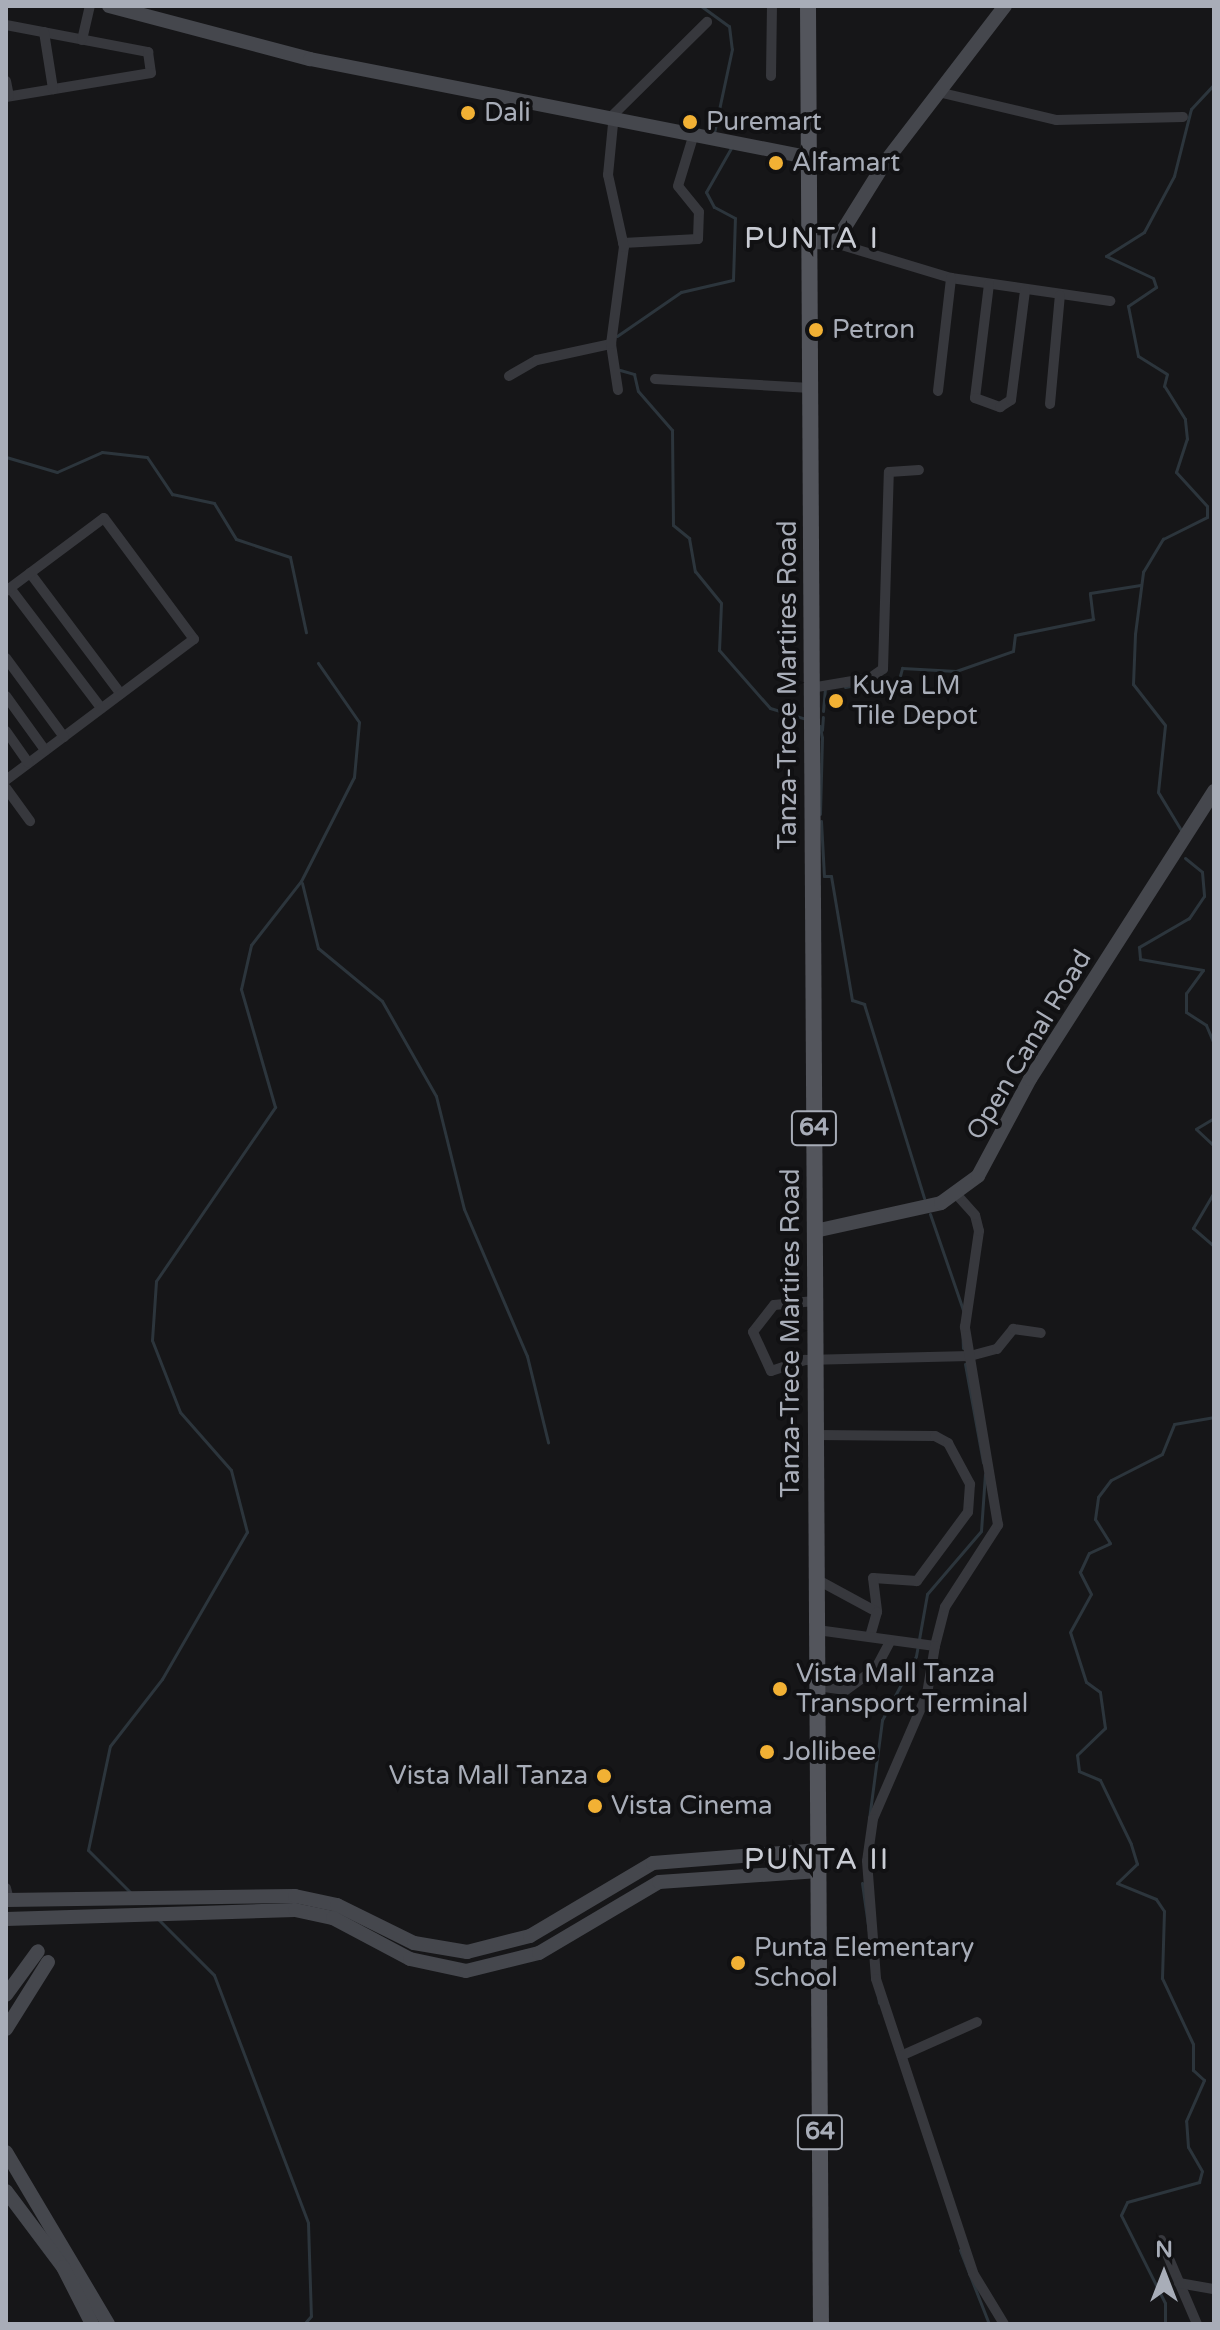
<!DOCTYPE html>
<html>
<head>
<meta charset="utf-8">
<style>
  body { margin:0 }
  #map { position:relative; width:1220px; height:2330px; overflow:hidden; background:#161618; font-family:"Varela Round",sans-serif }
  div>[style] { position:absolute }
  .stream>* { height:3px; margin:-1.5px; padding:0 1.5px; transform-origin:1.5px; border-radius:1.5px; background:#2c353c }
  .street>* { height:10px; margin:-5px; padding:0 5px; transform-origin:5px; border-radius:5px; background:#37383d }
  .secondary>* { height:14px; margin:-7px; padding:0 7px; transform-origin:7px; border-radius:7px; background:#45474d }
  .primary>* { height:16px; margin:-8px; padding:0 8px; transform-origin:8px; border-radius:8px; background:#53555c }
  .dots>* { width:22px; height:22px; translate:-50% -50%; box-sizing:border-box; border:4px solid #111113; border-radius:50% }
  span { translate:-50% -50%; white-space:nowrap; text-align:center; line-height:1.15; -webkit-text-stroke:8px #111113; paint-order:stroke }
  .shield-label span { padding:2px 6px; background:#111113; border:2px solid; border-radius:6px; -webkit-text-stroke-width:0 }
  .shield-label { font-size:24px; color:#a8adb8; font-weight:700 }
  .poi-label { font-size:26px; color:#a8adb8 }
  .left { translate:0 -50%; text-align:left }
  .right { translate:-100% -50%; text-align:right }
  .street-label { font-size:26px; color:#a8adb8 }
  .quarter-label { font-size:30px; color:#c9ccd4; letter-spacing:2px }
  .frame { position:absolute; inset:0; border:8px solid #a8adb8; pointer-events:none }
  .north { position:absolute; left:1124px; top:2234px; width:80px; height:80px; -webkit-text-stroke:6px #111113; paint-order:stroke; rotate:0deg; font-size:22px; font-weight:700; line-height:32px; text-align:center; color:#a8adb8 }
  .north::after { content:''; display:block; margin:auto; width:28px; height:36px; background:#a8adb8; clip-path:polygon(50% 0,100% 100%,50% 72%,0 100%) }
</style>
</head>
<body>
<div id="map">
  <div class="stream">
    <div style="left:701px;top:6px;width:34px;rotate:36deg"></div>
    <div style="left:729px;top:26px;width:23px;rotate:83deg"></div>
    <div style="left:732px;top:49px;width:86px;rotate:102.1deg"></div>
    <div style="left:617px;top:336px;width:78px;rotate:-34.5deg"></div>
    <div style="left:681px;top:292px;width:53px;rotate:-13deg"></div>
    <div style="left:733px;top:280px;width:62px;rotate:-88.2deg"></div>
    <div style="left:735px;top:218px;width:24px;rotate:-152deg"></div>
    <div style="left:714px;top:207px;width:17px;rotate:-118deg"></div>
    <div style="left:706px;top:192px;width:51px;rotate:-60.4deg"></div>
    <div style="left:620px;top:370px;width:15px;rotate:16deg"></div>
    <div style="left:634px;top:374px;width:17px;rotate:77deg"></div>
    <div style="left:638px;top:391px;width:52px;rotate:48.9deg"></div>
    <div style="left:672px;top:430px;width:95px;rotate:89.4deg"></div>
    <div style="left:673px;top:525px;width:21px;rotate:39deg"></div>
    <div style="left:689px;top:538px;width:34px;rotate:80deg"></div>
    <div style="left:695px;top:571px;width:41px;rotate:50.9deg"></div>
    <div style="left:721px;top:603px;width:47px;rotate:92.4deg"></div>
    <div style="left:719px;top:650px;width:77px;rotate:48.7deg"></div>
    <div style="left:770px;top:708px;width:38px;rotate:17deg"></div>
    <div style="left:6px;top:457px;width:53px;rotate:16.4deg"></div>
    <div style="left:57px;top:472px;width:49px;rotate:-24deg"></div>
    <div style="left:102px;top:452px;width:45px;rotate:6.3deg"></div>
    <div style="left:147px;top:457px;width:45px;rotate:56deg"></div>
    <div style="left:172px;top:494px;width:43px;rotate:12.1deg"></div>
    <div style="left:214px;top:503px;width:42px;rotate:58.6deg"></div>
    <div style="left:236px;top:539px;width:57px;rotate:18.4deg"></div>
    <div style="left:290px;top:557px;width:77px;rotate:78deg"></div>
    <div style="left:872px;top:681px;width:12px;rotate:48deg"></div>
    <div style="left:880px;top:690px;width:17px;rotate:-10deg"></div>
    <div style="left:897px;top:687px;width:20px;rotate:-75deg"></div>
    <div style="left:902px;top:668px;width:54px;rotate:3.2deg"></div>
    <div style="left:956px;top:671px;width:60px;rotate:-19.3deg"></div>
    <div style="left:1013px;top:651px;width:16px;rotate:-83deg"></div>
    <div style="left:1015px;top:635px;width:80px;rotate:-11.6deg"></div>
    <div style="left:1093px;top:619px;width:26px;rotate:-97deg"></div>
    <div style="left:1090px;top:593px;width:51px;rotate:-9.1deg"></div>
    <div style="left:845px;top:687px;width:16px;rotate:-11deg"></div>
    <div style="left:823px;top:711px;width:21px;rotate:-85deg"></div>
    <div style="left:820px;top:726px;width:12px;rotate:81deg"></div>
    <div style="left:822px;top:730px;width:13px;rotate:-86deg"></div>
    <div style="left:820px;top:814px;width:77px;rotate:-88.5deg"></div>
    <div style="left:821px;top:821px;width:55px;rotate:86.9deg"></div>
    <div style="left:824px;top:876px;width:7px"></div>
    <div style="left:831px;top:876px;width:126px;rotate:80.4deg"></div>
    <div style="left:852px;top:1000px;width:13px;rotate:18deg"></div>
    <div style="left:864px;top:1004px;width:203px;rotate:72.8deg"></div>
    <div style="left:1181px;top:830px;width:44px;rotate:-121.2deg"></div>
    <div style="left:1158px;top:792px;width:67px;rotate:-84deg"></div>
    <div style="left:1165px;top:725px;width:52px;rotate:-128deg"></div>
    <div style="left:1133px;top:684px;width:50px;rotate:-87.7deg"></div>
    <div style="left:1135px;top:634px;width:63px;rotate:-82.6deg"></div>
    <div style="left:1143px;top:572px;width:39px;rotate:-59deg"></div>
    <div style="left:1163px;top:539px;width:49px;rotate:-26.6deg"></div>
    <div style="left:1207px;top:517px;width:11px;rotate:-90deg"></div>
    <div style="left:1207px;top:506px;width:46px;rotate:-132.4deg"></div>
    <div style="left:1176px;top:472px;width:35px;rotate:-72deg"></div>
    <div style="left:1187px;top:439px;width:20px;rotate:-96deg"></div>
    <div style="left:1185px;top:419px;width:39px;rotate:-122deg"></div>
    <div style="left:1164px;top:386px;width:12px;rotate:-76deg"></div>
    <div style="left:1167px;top:374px;width:34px;rotate:-148deg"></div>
    <div style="left:1138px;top:356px;width:51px;rotate:-101.3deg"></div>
    <div style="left:1128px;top:306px;width:34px;rotate:-34deg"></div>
    <div style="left:1156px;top:287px;width:9px;rotate:-108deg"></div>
    <div style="left:1153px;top:278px;width:52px;rotate:-154.9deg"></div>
    <div style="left:1106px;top:256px;width:45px;rotate:-32.3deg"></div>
    <div style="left:1144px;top:232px;width:64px;rotate:-61.8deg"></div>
    <div style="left:1174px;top:176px;width:69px;rotate:-75.8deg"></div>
    <div style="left:1191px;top:109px;width:34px;rotate:-47deg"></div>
    <div style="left:1185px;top:858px;width:22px;rotate:39deg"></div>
    <div style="left:1202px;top:872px;width:24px;rotate:85deg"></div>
    <div style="left:1204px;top:896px;width:27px;rotate:124deg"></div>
    <div style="left:1189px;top:918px;width:58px;rotate:149.9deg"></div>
    <div style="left:1139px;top:947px;width:12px;rotate:85deg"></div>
    <div style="left:1140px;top:959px;width:64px;rotate:9.9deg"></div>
    <div style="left:1203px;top:970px;width:29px;rotate:126deg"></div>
    <div style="left:1186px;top:993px;width:19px;rotate:90deg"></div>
    <div style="left:1186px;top:1012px;width:24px;rotate:33deg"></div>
    <div style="left:1206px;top:1025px;width:21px;rotate:67deg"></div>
    <div style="left:302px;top:883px;width:67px;rotate:76.2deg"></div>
    <div style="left:318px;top:948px;width:83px;rotate:39.6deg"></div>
    <div style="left:382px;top:1001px;width:109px;rotate:60.4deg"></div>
    <div style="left:436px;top:1096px;width:116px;rotate:76.1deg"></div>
    <div style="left:464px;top:1209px;width:160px;rotate:66.8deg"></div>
    <div style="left:527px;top:1356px;width:89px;rotate:76.3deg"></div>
    <div style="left:1214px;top:1118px;width:21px;rotate:149deg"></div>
    <div style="left:1196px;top:1129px;width:25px;rotate:43deg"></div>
    <div style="left:1214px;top:1192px;width:42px;rotate:120.3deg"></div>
    <div style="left:1193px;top:1228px;width:28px;rotate:41deg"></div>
    <div style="left:930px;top:1214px;width:102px;rotate:71deg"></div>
    <div style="left:962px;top:1321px;width:27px;rotate:88deg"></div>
    <div style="left:965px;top:1364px;width:100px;rotate:79.6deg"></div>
    <div style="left:869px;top:1819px;width:100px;rotate:-82.5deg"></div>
    <div style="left:882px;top:1720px;width:72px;rotate:-62deg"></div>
    <div style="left:916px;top:1656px;width:63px;rotate:-79.9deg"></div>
    <div style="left:927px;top:1594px;width:83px;rotate:-49.4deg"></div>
    <div style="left:981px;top:1531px;width:57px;rotate:-86deg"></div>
    <div style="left:862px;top:1883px;width:121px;rotate:81.9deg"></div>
    <div style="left:130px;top:1892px;width:59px;rotate:-135deg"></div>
    <div style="left:88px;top:1850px;width:106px;rotate:-78.1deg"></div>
    <div style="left:110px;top:1746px;width:85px;rotate:-52.2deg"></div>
    <div style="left:162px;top:1679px;width:170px;rotate:-60deg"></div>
    <div style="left:247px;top:1532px;width:64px;rotate:-104.5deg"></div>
    <div style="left:231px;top:1470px;width:77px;rotate:-131.3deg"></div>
    <div style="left:180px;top:1412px;width:77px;rotate:-111.3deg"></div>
    <div style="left:152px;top:1340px;width:59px;rotate:-86.1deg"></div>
    <div style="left:156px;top:1281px;width:211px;rotate:-55.6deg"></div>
    <div style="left:275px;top:1107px;width:123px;rotate:-106.1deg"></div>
    <div style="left:241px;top:989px;width:45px;rotate:-77.2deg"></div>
    <div style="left:251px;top:945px;width:81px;rotate:-52deg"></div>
    <div style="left:301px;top:881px;width:117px;rotate:-63deg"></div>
    <div style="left:354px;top:777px;width:55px;rotate:-84.8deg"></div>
    <div style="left:359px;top:722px;width:72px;rotate:-124.8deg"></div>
    <div style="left:158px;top:1919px;width:79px;rotate:45deg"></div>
    <div style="left:214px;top:1975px;width:265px;rotate:69.2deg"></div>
    <div style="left:308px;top:2223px;width:93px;rotate:88.2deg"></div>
    <div style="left:311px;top:2316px;width:11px;rotate:131deg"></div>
    <div style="left:960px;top:2250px;width:79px;rotate:68.6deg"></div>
    <div style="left:1165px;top:2324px;width:21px;rotate:-90deg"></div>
    <div style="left:1165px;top:2303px;width:98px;rotate:-116.6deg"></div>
    <div style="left:1121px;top:2215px;width:14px;rotate:-65deg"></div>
    <div style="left:1127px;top:2202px;width:75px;rotate:-15.5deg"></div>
    <div style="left:1199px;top:2182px;width:11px;rotate:-75deg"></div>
    <div style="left:1202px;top:2171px;width:28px;rotate:-120deg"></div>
    <div style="left:1188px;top:2147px;width:26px;rotate:-94deg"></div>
    <div style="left:1186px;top:2121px;width:45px;rotate:-66.3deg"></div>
    <div style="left:1204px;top:2080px;width:15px;rotate:-138deg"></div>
    <div style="left:1193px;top:2070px;width:26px;rotate:-90deg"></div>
    <div style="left:1193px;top:2044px;width:73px;rotate:-115.2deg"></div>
    <div style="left:1162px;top:1978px;width:67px;rotate:-88.3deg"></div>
    <div style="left:1164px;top:1911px;width:14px;rotate:-124deg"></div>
    <div style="left:1156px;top:1899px;width:42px;rotate:-157.7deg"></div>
    <div style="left:1117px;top:1883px;width:28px;rotate:-44deg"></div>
    <div style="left:1137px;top:1864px;width:21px;rotate:-107deg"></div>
    <div style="left:1131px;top:1844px;width:71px;rotate:-115.8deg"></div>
    <div style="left:1100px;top:1780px;width:23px;rotate:-157deg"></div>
    <div style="left:1079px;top:1771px;width:16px;rotate:-97deg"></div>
    <div style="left:1077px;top:1755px;width:39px;rotate:-44deg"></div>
    <div style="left:1105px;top:1728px;width:36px;rotate:-98deg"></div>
    <div style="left:1100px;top:1692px;width:17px;rotate:-144deg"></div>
    <div style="left:1086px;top:1682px;width:52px;rotate:-107.7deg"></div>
    <div style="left:1070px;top:1632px;width:43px;rotate:-61.1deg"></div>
    <div style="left:1091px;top:1594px;width:25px;rotate:-117deg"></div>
    <div style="left:1080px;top:1572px;width:21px;rotate:-65deg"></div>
    <div style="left:1089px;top:1553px;width:23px;rotate:-25deg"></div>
    <div style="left:1110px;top:1543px;width:28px;rotate:-122deg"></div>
    <div style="left:1095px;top:1519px;width:22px;rotate:-82deg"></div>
    <div style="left:1098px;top:1497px;width:21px;rotate:-53deg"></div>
    <div style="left:1111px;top:1480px;width:57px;rotate:-27deg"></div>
    <div style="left:1162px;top:1454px;width:32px;rotate:-68deg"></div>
    <div style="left:1174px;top:1424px;width:41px;rotate:-9.9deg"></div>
  </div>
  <div class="street">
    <div style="left:6px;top:25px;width:145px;rotate:10.8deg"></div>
    <div style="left:148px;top:52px;width:21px;rotate:82deg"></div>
    <div style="left:151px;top:73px;width:147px;rotate:170.6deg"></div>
    <div style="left:44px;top:32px;width:58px;rotate:81deg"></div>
    <div style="left:82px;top:40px;width:35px;rotate:-77deg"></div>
    <div style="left:771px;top:76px;width:70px;rotate:-89.2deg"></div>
    <div style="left:6px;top:81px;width:15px;rotate:79deg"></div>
    <div style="left:938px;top:92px;width:121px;rotate:13.3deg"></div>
    <div style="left:1056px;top:120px;width:127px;rotate:-1.4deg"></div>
    <div style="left:623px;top:243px;width:75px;rotate:-3.1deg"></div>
    <div style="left:698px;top:239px;width:27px;rotate:-88deg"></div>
    <div style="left:699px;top:212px;width:33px;rotate:-129deg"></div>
    <div style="left:678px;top:186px;width:51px;rotate:-73deg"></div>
    <div style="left:835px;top:243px;width:121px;rotate:16.8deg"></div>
    <div style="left:951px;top:278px;width:161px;rotate:8.2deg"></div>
    <div style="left:989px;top:284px;width:115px;rotate:97deg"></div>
    <div style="left:975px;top:398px;width:27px;rotate:20deg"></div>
    <div style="left:1000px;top:407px;width:13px;rotate:-32deg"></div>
    <div style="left:1011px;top:400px;width:111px;rotate:-82.7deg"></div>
    <div style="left:509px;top:376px;width:32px;rotate:-30deg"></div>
    <div style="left:537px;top:360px;width:76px;rotate:-12.2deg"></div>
    <div style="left:655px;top:379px;width:156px;rotate:3.3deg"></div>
    <div style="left:618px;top:390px;width:47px;rotate:-98.7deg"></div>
    <div style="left:611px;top:344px;width:98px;rotate:-82.4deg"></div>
    <div style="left:624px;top:247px;width:74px;rotate:-102.5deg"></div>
    <div style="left:608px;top:175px;width:61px;rotate:-84.4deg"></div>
    <div style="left:614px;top:114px;width:131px;rotate:-44.7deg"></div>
    <div style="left:938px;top:391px;width:114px;rotate:-83.4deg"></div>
    <div style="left:1050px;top:404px;width:109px;rotate:-84.8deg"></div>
    <div style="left:30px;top:573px;width:151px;rotate:53.1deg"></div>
    <div style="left:10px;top:588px;width:151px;rotate:52.8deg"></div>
    <div style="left:6px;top:591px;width:122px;rotate:-36.7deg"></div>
    <div style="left:104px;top:518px;width:151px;rotate:53.4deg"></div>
    <div style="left:194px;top:639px;width:235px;rotate:143.1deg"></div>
    <div style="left:6px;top:658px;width:98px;rotate:53.7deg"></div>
    <div style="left:811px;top:688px;width:60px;rotate:-9.6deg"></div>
    <div style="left:870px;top:678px;width:16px;rotate:-35deg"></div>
    <div style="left:883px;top:669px;width:197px;rotate:-88.3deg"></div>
    <div style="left:889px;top:472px;width:30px;rotate:-4deg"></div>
    <div style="left:6px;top:696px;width:67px;rotate:54.2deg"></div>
    <div style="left:6px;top:731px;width:39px;rotate:55deg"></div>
    <div style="left:6px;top:788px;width:41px;rotate:54deg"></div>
    <div style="left:814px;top:1301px;width:40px;rotate:174.3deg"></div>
    <div style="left:774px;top:1305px;width:34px;rotate:128deg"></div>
    <div style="left:753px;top:1332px;width:43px;rotate:65.2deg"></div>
    <div style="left:771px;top:1371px;width:36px;rotate:-18deg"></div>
    <div style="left:805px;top:1360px;width:165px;rotate:-1.4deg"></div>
    <div style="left:970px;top:1356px;width:28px;rotate:-15deg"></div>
    <div style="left:997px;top:1349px;width:26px;rotate:-51deg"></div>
    <div style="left:1013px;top:1329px;width:28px;rotate:8deg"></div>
    <div style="left:815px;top:1435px;width:120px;rotate:0.5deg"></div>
    <div style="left:935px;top:1436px;width:15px;rotate:28deg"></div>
    <div style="left:948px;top:1443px;width:47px;rotate:61.8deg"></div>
    <div style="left:970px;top:1484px;width:28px;rotate:94deg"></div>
    <div style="left:968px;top:1512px;width:86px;rotate:126.5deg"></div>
    <div style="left:917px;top:1581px;width:44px;rotate:-176.1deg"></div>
    <div style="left:873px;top:1578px;width:34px;rotate:83deg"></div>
    <div style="left:816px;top:1579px;width:69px;rotate:28.4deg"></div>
    <div style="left:877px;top:1612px;width:22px;rotate:106deg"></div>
    <div style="left:817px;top:1630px;width:119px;rotate:7.7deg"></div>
    <div style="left:935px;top:1646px;width:40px;rotate:-75.6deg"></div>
    <div style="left:945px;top:1607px;width:98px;rotate:-57.1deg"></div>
    <div style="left:998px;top:1525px;width:201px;rotate:-99.5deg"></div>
    <div style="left:965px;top:1327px;width:97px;rotate:-81.7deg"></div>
    <div style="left:979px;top:1231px;width:16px;rotate:-104deg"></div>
    <div style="left:975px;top:1215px;width:27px;rotate:-132deg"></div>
    <div style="left:935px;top:1646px;width:49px;rotate:99.5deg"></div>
    <div style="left:927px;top:1694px;width:136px;rotate:113.4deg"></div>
    <div style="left:873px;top:1819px;width:42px;rotate:98.1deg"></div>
    <div style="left:867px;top:1861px;width:118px;rotate:85.6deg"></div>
    <div style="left:876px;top:1979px;width:310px;rotate:71.7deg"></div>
    <div style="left:973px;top:2273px;width:60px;rotate:58.7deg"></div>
    <div style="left:817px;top:1686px;width:29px;rotate:8deg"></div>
    <div style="left:846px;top:1690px;width:37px;rotate:-36deg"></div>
    <div style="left:876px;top:1668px;width:30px;rotate:-62deg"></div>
    <div style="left:6px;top:1888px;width:12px;rotate:76deg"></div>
    <div style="left:903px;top:2055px;width:81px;rotate:-24deg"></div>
    <div style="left:1161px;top:2240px;width:91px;rotate:66.8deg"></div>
    <div style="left:1179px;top:2283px;width:36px;rotate:10deg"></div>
  </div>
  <div class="secondary">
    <div style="left:109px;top:6px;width:208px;rotate:14.8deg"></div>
    <div style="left:310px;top:59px;width:512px;rotate:11.16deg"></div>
    <div style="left:811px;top:242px;width:24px;rotate:2deg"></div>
    <div style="left:835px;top:243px;width:97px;rotate:-58.1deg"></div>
    <div style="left:886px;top:161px;width:195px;rotate:-52.5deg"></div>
    <div style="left:815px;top:1231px;width:129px;rotate:-12.5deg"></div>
    <div style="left:941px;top:1203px;width:46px;rotate:-36.1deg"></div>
    <div style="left:978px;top:1176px;width:110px;rotate:-61.8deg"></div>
    <div style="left:1030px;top:1079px;width:342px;rotate:-57.4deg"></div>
    <div style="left:6px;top:1900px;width:289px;rotate:-0.8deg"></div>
    <div style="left:295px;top:1896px;width:43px;rotate:12.1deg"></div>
    <div style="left:337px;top:1905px;width:86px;rotate:26.3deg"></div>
    <div style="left:414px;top:1943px;width:54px;rotate:9.6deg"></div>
    <div style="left:467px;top:1952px;width:65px;rotate:-14.3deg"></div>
    <div style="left:530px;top:1936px;width:143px;rotate:-30.7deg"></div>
    <div style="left:653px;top:1863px;width:166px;rotate:-4.5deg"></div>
    <div style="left:6px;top:1919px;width:289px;rotate:-1.8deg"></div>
    <div style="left:295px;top:1910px;width:39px;rotate:12deg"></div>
    <div style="left:333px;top:1918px;width:87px;rotate:28deg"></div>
    <div style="left:410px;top:1959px;width:57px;rotate:12.1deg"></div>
    <div style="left:466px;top:1971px;width:75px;rotate:-13.9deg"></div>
    <div style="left:539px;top:1953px;width:139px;rotate:-30.6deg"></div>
    <div style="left:659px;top:1882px;width:160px;rotate:-3.9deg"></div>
    <div style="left:6px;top:1995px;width:54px;rotate:-54deg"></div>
    <div style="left:6px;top:2029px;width:79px;rotate:-57.9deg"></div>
    <div style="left:6px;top:2152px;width:200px;rotate:59.3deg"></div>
    <div style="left:6px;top:2191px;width:95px;rotate:53.1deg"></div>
    <div style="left:63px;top:2267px;width:64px;rotate:63deg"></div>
  </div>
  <div class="primary">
    <div style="left:808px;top:6px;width:2318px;rotate:89.68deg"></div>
  </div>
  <div class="dots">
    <div style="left:468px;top:113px;background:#f2b134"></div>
    <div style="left:690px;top:122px;background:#f2b134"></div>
    <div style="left:776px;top:163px;background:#f2b134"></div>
    <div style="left:816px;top:330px;background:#f2b134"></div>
    <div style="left:836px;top:701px;background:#f2b134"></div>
    <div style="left:780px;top:1689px;background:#f2b134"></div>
    <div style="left:767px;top:1752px;background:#f2b134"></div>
    <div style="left:604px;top:1776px;background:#f2b134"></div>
    <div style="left:595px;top:1806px;background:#f2b134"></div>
    <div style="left:738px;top:1963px;background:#f2b134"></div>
  </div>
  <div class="shield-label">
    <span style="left:814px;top:1128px">64</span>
    <span style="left:820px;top:2132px">64</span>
  </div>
  <div class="poi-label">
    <span class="left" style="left:484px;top:113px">Dali</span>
    <span class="left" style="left:706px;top:122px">Puremart</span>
    <span class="left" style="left:792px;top:163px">Alfamart</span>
    <span class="left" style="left:832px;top:330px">Petron</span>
    <span class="left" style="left:852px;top:701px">Kuya LM<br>Tile Depot</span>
    <span class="left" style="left:796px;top:1689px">Vista Mall Tanza<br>Transport Terminal</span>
    <span class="left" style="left:783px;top:1752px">Jollibee</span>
    <span class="right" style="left:588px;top:1776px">Vista Mall Tanza</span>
    <span class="left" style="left:611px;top:1806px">Vista Cinema</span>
    <span class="left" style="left:754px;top:1963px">Punta Elementary<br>School</span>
  </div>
  <div class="street-label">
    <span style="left:788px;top:685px;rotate:-90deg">Tanza-Trece Martires Road</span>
    <span style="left:1029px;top:1045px;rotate:-59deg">Open Canal Road</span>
    <span style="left:791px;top:1333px;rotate:-90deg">Tanza-Trece Martires Road</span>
  </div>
  <div class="quarter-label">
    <span style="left:812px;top:239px">PUNTA I</span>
    <span style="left:817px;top:1860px">PUNTA II</span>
  </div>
  <div class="frame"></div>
  <div class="north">N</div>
</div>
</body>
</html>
